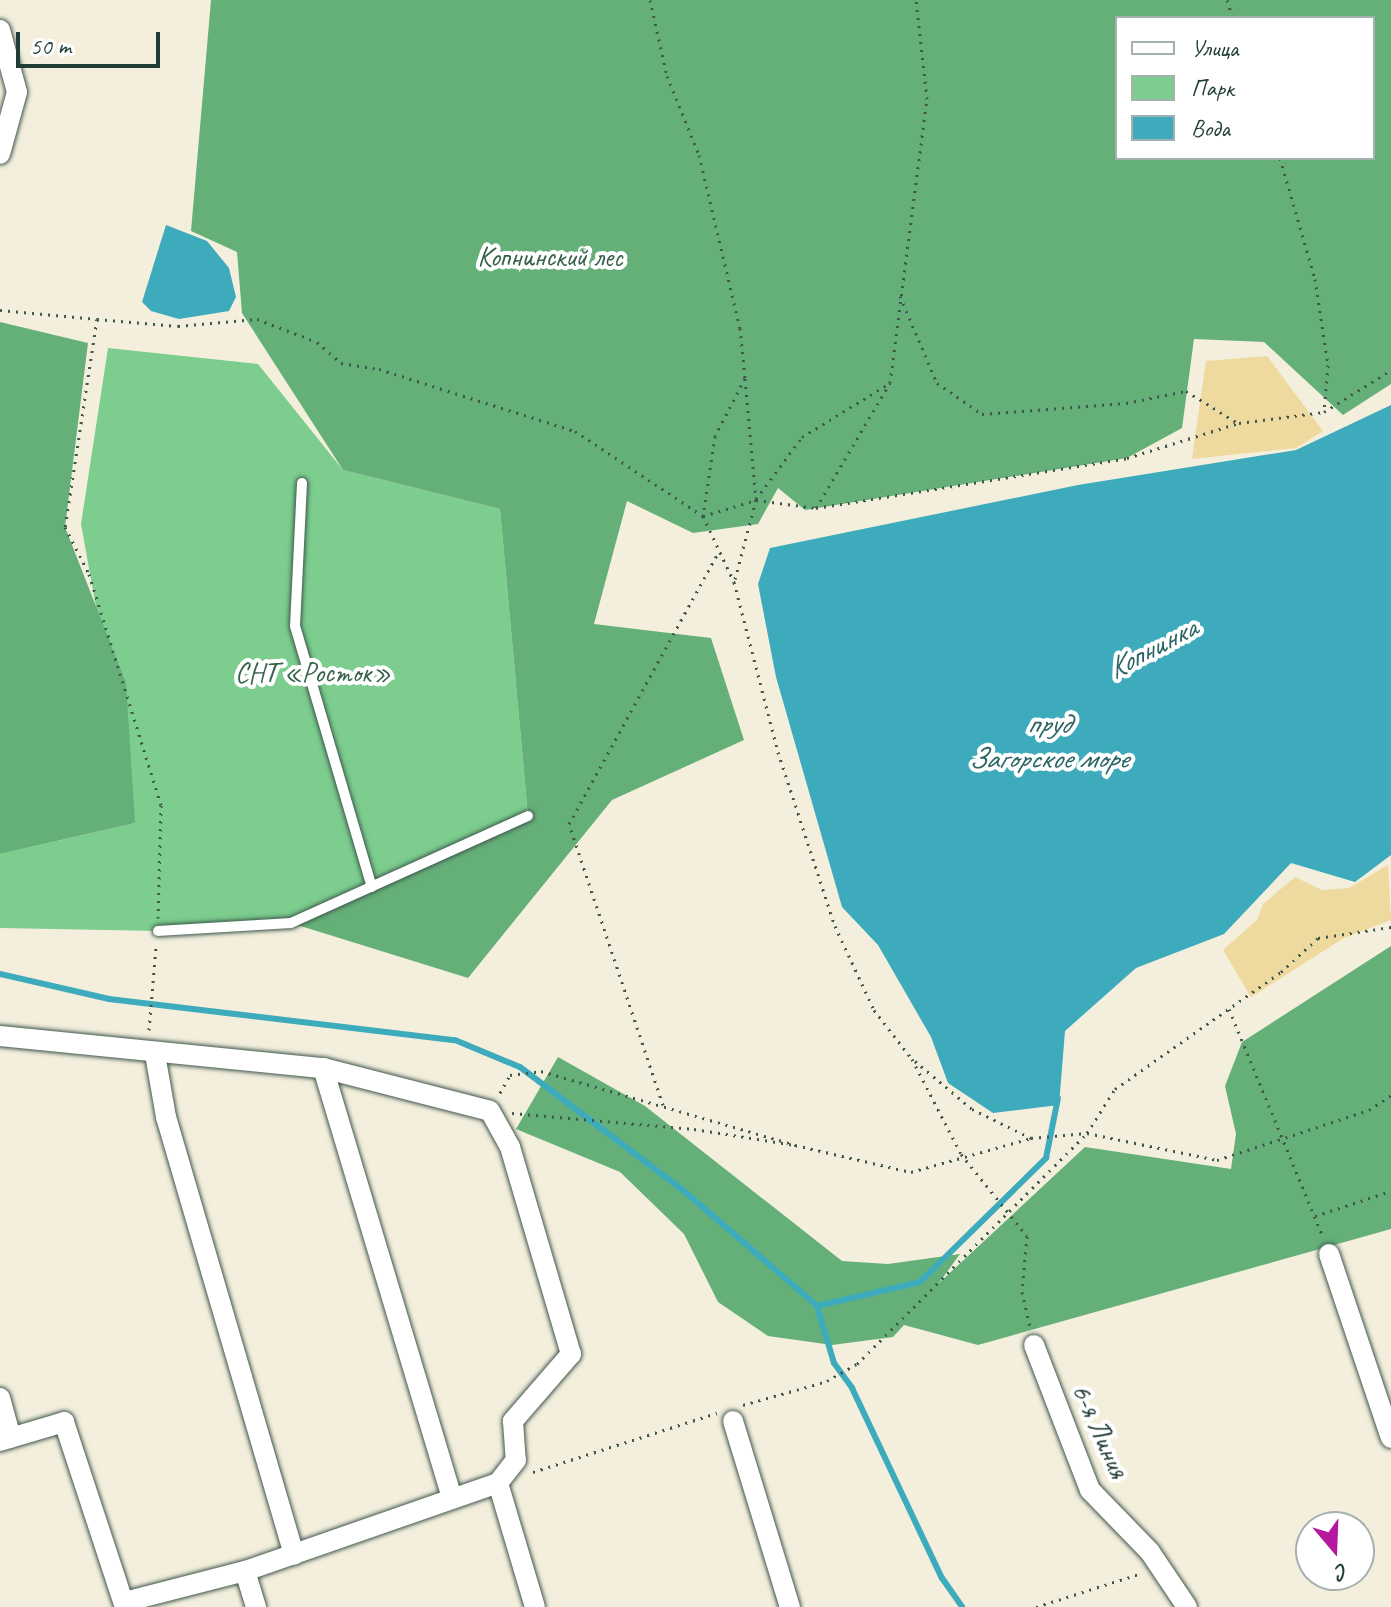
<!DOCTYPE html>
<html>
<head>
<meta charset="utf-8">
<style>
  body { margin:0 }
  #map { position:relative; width:1391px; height:1607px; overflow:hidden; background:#f4efdd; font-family:Caveat,sans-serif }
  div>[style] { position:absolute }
  .green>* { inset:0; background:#7ccd8e }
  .forest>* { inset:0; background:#65b079 }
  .sand>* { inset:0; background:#eeda9e }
  .water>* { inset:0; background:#3dabbc }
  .stream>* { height:6px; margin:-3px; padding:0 3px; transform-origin:3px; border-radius:3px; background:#3dabbc }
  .path>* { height:3px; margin-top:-1.5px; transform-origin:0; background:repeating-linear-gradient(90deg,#3f584d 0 2px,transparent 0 8px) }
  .roads { filter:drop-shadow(0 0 2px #3f584d) drop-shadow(0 0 2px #3f584d) }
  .service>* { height:10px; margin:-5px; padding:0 5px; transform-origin:5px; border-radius:5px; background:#fff }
  .minor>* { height:20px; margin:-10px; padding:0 10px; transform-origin:10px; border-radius:10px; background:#fff }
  span { translate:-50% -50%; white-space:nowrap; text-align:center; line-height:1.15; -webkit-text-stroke:8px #fff; paint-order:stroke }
  .park-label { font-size:28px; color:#36614a }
  .street-label { font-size:28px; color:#1f3d34 }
  .water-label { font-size:30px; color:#2a6464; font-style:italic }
  .legend { position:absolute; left:1115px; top:16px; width:260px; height:144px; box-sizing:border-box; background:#fff; border:2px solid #a5b1ae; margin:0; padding:10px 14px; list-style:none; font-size:24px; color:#1f3d34 }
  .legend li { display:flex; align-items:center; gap:16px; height:40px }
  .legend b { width:40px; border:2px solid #a5b1ae }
  .north { position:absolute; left:1295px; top:1511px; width:80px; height:80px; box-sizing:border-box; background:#fff; border:2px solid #a5b1ae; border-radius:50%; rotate:161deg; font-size:22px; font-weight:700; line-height:32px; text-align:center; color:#1f3d34 }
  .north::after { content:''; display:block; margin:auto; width:28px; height:36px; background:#b5179e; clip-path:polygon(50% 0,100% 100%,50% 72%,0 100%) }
  .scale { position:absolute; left:16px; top:32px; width:144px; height:36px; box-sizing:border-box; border:4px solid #1f3d34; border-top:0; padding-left:10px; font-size:24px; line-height:28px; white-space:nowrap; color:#1f3d34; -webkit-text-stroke:6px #fff; paint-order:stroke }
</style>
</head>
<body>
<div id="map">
  <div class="green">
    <div style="clip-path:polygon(108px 348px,258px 364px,343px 470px,500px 509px,528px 816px,291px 923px,158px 931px,0 928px,0 854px,135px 823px,81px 524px)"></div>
  </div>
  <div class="forest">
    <div style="clip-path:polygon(evenodd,211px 0,1391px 0,1391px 384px,1343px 415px,1264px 342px,1194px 339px,1182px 428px,1127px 458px,805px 510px,778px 488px,758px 524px,693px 533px,627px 501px,594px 624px,711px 638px,744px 740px,612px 800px,468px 978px,291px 923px,528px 816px,500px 509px,343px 470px,242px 313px,237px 252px,191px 231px,211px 0,1117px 18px,1373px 18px,1373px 158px,1117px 158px,1117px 18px)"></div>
    <div style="clip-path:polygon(0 322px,88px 343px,65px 527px,126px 683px,135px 823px,0 854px)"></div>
    <div style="clip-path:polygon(1391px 946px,1391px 1229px,978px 1345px,904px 1325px,893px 1337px,832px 1345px,768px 1336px,718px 1302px,684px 1234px,620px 1172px,516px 1129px,558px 1057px,645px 1106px,842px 1261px,888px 1264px,960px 1254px,939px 1283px,1085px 1147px,1231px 1169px,1236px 1134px,1225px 1086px,1242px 1042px)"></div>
  </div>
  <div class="sand">
    <div style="clip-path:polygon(1267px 356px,1323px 431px,1296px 448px,1192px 459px,1206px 361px)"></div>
    <div style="clip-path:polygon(1388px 865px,1391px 920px,1344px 938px,1251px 997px,1223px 950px,1257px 920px,1263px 904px,1295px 877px,1322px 890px,1349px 888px)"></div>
  </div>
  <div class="water">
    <div style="clip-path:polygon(166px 225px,207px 241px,229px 268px,236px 297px,229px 311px,179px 319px,151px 311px,142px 302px)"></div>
    <div style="clip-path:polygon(1391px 405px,1391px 855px,1355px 882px,1291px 863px,1224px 934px,1136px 968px,1065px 1031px,1059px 1105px,993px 1113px,948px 1083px,931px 1037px,878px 945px,842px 907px,776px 677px,758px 584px,770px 548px,1078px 485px,1296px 450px)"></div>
  </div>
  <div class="stream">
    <div style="left:0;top:974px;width:112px;rotate:12.9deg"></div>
    <div style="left:109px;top:999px;width:348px;rotate:6.8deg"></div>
    <div style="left:455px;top:1040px;width:70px;rotate:22.6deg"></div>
    <div style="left:520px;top:1067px;width:206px;rotate:37.1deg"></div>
    <div style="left:684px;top:1191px;width:176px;rotate:40.8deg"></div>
    <div style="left:817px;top:1306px;width:106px;rotate:-13.1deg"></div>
    <div style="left:920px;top:1282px;width:177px;rotate:-44.5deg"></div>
    <div style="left:1046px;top:1158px;width:61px;rotate:-78.7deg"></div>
    <div style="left:817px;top:1306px;width:59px;rotate:73.4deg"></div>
    <div style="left:834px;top:1363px;width:31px;rotate:54deg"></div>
    <div style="left:852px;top:1388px;width:210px;rotate:64.7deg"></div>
    <div style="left:942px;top:1578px;width:35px;rotate:55deg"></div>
  </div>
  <div class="path">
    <div style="left:650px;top:0;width:78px;rotate:77.4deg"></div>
    <div style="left:667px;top:76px;width:85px;rotate:67.9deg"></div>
    <div style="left:699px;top:155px;width:178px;rotate:76.7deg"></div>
    <div style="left:740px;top:328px;width:50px;rotate:84.3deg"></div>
    <div style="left:745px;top:378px;width:65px;rotate:117.3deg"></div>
    <div style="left:715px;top:436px;width:81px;rotate:98.5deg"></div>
    <div style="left:703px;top:516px;width:73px;rotate:64.8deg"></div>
    <div style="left:734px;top:582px;width:176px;rotate:75.5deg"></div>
    <div style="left:778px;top:752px;width:183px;rotate:71.9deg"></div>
    <div style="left:835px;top:926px;width:93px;rotate:65.1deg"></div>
    <div style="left:874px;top:1010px;width:62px;rotate:52.2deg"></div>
    <div style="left:912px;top:1059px;width:107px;rotate:62.7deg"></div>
    <div style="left:961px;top:1154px;width:105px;rotate:51.2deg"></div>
    <div style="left:1027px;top:1236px;width:56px;rotate:95.1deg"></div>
    <div style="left:1022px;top:1292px;width:35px;rotate:77deg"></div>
    <div style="left:1227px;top:0;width:19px;rotate:72deg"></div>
    <div style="left:1280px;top:158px;width:126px;rotate:73.9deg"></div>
    <div style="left:1315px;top:279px;width:87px;rotate:81.4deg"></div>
    <div style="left:1328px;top:365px;width:47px;rotate:94.9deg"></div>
    <div style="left:900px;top:296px;width:95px;rotate:67deg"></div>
    <div style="left:937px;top:383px;width:55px;rotate:34.6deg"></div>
    <div style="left:982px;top:414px;width:144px;rotate:-4.4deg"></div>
    <div style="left:1126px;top:403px;width:61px;rotate:-11.3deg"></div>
    <div style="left:1186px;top:391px;width:61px;rotate:31.6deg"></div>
    <div style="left:0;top:310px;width:97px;rotate:5.3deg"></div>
    <div style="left:97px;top:319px;width:210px;rotate:98.7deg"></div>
    <div style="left:65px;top:527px;width:53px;rotate:62.9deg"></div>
    <div style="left:89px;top:574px;width:242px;rotate:72.7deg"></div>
    <div style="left:161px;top:805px;width:113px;rotate:91.5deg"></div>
    <div style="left:97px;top:319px;width:81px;rotate:4.9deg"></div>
    <div style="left:178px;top:326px;width:79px;rotate:-5.1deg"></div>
    <div style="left:257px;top:319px;width:64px;rotate:21deg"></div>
    <div style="left:317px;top:342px;width:32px;rotate:41deg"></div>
    <div style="left:341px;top:363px;width:38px;rotate:9deg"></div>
    <div style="left:379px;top:369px;width:206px;rotate:17.6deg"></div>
    <div style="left:575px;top:431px;width:154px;rotate:33.6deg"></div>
    <div style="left:703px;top:516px;width:55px;rotate:-16.8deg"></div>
    <div style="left:756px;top:500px;width:61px;rotate:7.6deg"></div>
    <div style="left:816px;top:508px;width:315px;rotate:-9.1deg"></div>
    <div style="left:1127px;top:458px;width:117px;rotate:-17.4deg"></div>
    <div style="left:1239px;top:423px;width:86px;rotate:-7.4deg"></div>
    <div style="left:1324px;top:412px;width:79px;rotate:-32.1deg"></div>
    <div style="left:756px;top:499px;width:77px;rotate:-53.4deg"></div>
    <div style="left:802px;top:437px;width:100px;rotate:-31.5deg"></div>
    <div style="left:816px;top:508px;width:145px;rotate:-59.4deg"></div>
    <div style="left:890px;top:383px;width:286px;rotate:-82.6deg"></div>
    <div style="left:927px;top:99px;width:100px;rotate:-96.3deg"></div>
    <div style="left:735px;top:579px;width:82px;rotate:-75.1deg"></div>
    <div style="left:756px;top:500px;width:122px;rotate:-95.2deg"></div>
    <div style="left:1229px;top:1009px;width:244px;rotate:67.6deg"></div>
    <div style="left:149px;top:1030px;width:84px;rotate:-85.2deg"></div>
    <div style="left:915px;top:1061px;width:75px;rotate:40.1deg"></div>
    <div style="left:972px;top:1109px;width:66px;rotate:26.2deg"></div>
    <div style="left:500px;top:1093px;width:21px;rotate:-61deg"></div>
    <div style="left:510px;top:1075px;width:31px;rotate:-7deg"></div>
    <div style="left:541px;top:1071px;width:265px;rotate:16.2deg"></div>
    <div style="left:663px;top:1105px;width:296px;rotate:-108.5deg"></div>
    <div style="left:569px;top:824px;width:311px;rotate:-61.2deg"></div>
    <div style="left:512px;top:1113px;width:183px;rotate:5deg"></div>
    <div style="left:694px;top:1129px;width:102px;rotate:9deg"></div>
    <div style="left:795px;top:1145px;width:119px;rotate:13.1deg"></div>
    <div style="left:911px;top:1172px;width:125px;rotate:-15.8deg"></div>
    <div style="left:1031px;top:1138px;width:56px;rotate:-5.1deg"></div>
    <div style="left:1087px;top:1133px;width:52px;rotate:-57.5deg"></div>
    <div style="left:1115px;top:1089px;width:203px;rotate:-35.2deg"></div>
    <div style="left:1281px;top:972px;width:50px;rotate:-42.6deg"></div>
    <div style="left:1318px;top:938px;width:74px;rotate:-8.6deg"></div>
    <div style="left:1315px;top:1216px;width:80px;rotate:-18.2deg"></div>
    <div style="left:743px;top:1405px;width:87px;rotate:-15.9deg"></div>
    <div style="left:827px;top:1381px;width:34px;rotate:-30deg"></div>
    <div style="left:857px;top:1364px;width:326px;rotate:-45.1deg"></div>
    <div style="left:1087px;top:1133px;width:133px;rotate:11.7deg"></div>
    <div style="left:1217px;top:1160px;width:160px;rotate:-18.2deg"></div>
    <div style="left:1369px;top:1110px;width:27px;rotate:-34deg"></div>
    <div style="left:533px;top:1472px;width:193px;rotate:-17.8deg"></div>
    <div style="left:1036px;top:1607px;width:111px;rotate:-17.8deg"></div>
  </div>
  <div class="roads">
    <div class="service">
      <div style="left:302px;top:483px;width:143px;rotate:92.8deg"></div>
      <div style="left:295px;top:626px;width:272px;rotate:73.6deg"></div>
      <div style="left:158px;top:931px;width:133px;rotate:-3.4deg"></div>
      <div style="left:291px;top:923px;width:260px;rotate:-24.3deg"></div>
    </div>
    <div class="minor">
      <div style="left:0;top:30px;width:64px;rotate:74.7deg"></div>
      <div style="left:17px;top:92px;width:64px;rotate:105.3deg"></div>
      <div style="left:0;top:1036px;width:325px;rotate:5.7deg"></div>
      <div style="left:323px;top:1068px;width:172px;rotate:14.4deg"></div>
      <div style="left:490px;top:1111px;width:41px;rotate:60.9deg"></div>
      <div style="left:510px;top:1147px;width:216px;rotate:73.6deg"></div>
      <div style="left:571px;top:1354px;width:89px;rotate:130.9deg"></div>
      <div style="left:513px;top:1421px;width:39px;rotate:86deg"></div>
      <div style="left:516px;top:1460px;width:29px;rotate:128deg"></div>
      <div style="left:498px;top:1483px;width:268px;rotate:160.8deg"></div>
      <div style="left:245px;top:1571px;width:125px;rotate:165.6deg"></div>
      <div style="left:155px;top:1054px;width:64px;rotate:80.1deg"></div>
      <div style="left:166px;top:1117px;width:456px;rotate:73.7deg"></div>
      <div style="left:323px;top:1068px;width:449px;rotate:73.3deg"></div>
      <div style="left:1329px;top:1254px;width:194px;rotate:71.4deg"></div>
      <div style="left:1034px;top:1345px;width:155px;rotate:68.9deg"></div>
      <div style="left:1090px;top:1490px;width:86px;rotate:45.9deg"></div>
      <div style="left:1150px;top:1552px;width:66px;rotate:56.1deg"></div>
      <div style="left:0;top:1398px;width:41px;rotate:74.6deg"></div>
      <div style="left:733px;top:1421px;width:195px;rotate:73deg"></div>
      <div style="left:0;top:1441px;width:67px;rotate:-16.5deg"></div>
      <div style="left:64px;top:1422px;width:195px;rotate:71.8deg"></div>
      <div style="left:498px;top:1483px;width:129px;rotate:73.4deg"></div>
      <div style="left:245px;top:1571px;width:38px;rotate:73deg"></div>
    </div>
  </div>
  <div class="park-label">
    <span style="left:550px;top:257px">Копнинский лес</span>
    <span style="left:313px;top:673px">СНТ «Росток»</span>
  </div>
  <div class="street-label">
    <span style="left:1100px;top:1431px;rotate:66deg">6-я Линия</span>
  </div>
  <div class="water-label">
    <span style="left:1152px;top:648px;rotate:-28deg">Копнинка</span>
    <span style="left:1048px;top:740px">пруд<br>Загорское море</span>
  </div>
  <ul class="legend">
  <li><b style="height:10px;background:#fff"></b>Улица</li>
  <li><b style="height:22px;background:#7ccd8e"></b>Парк</li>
  <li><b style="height:22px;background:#3dabbc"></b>Вода</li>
  </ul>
  <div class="north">С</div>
  <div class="scale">50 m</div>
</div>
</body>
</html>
